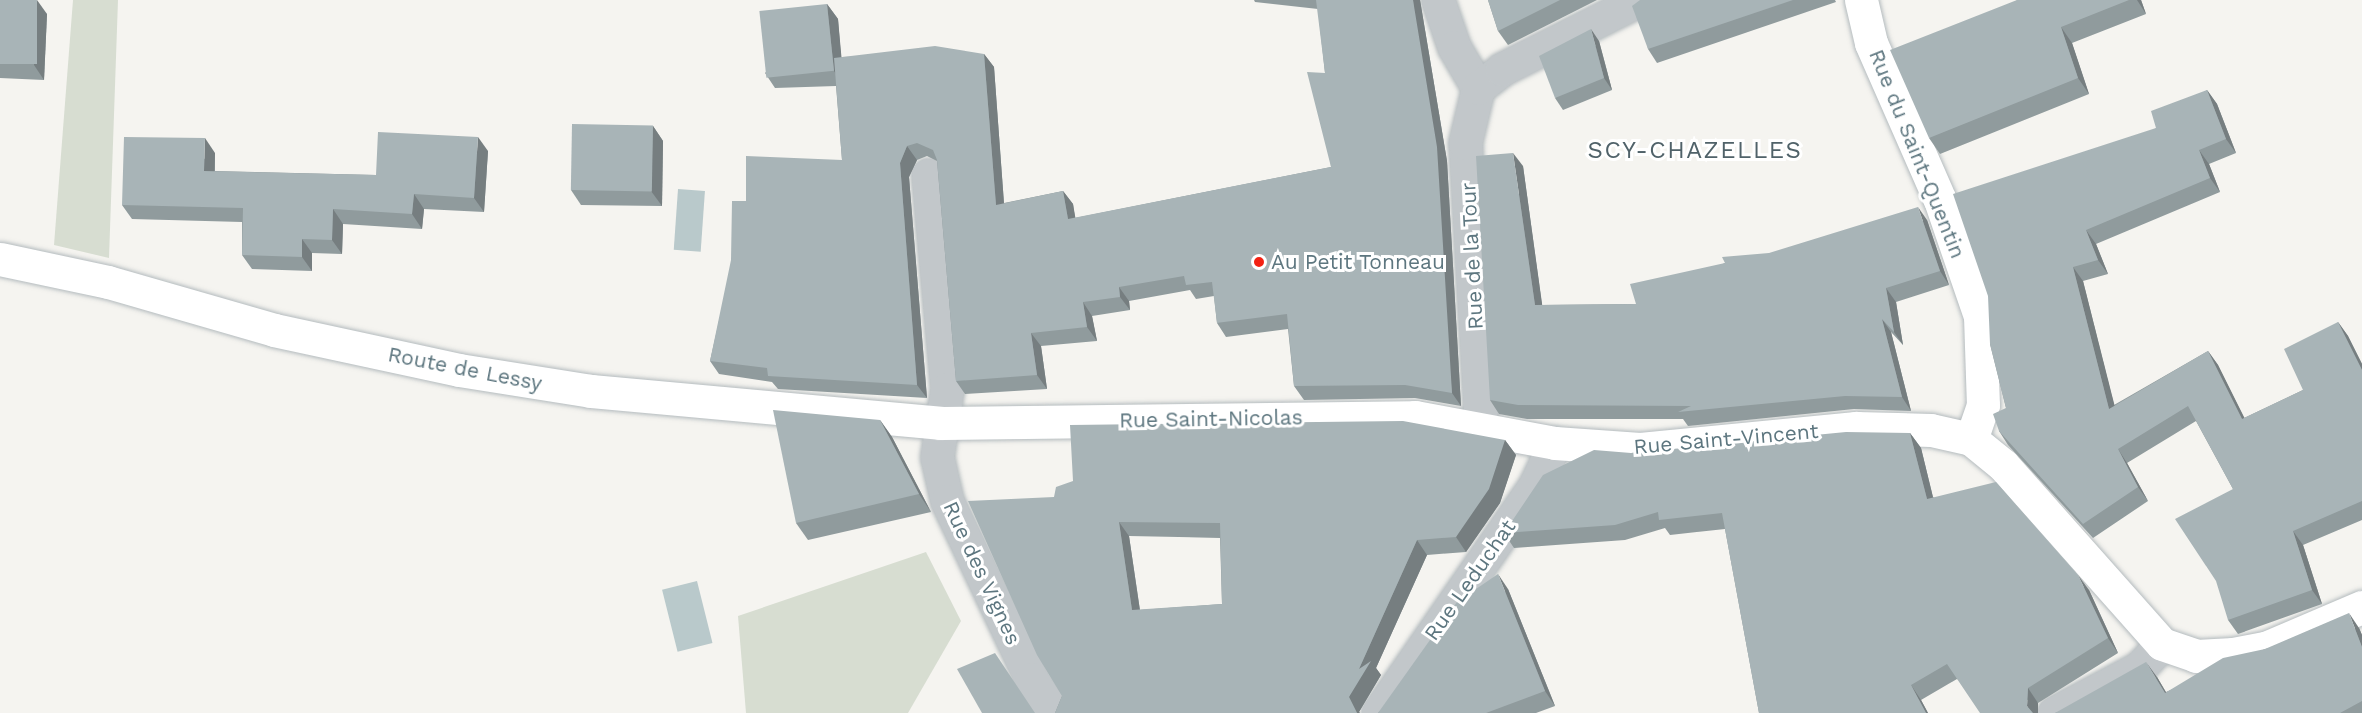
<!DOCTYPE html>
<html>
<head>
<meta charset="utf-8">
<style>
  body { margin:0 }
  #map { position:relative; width:2362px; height:713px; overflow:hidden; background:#f5f4f0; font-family:"Work Sans",sans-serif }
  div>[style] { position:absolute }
  .green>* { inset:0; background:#d7ddd1 }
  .water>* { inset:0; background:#b9c9cb; transform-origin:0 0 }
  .roads { filter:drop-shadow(0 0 2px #b4bbbe) drop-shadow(0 0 2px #b4bbbe) }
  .street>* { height:33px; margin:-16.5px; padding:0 16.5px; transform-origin:16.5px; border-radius:16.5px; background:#c2c7ca }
  .secondary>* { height:33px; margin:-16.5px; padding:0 16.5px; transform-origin:16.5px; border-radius:16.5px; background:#fff }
  .wall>* { inset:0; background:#909b9d }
  .shaded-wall>* { inset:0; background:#767e80 }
  .building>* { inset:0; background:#a8b4b7; transform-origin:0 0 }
  .dots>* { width:16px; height:16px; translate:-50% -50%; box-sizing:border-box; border:3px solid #fff; border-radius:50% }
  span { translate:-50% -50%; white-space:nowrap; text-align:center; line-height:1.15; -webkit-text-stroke:6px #fff; paint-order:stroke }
  .street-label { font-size:21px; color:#5d767f }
  .poi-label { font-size:21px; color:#5d767f }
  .left { translate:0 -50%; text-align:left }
  .quarter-label { font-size:24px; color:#506269; letter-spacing:1.5px }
</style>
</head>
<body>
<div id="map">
  <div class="green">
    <div style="clip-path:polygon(73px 0,118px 0,109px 258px,54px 245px)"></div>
    <div style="clip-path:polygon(926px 552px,961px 621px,908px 713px,746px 713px,738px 616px)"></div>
  </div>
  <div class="water">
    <div style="left:678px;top:189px;width:27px;height:61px;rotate:4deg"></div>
    <div style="left:697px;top:581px;width:64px;height:36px;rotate:76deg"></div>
  </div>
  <div class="roads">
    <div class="street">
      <div style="left:1438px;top:0;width:50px;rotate:71.2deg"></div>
      <div style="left:1454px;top:47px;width:48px;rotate:59.7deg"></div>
      <div style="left:928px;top:175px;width:215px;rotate:84.9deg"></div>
      <div style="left:947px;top:389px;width:69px;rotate:98.4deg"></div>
      <div style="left:937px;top:457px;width:45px;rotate:77.2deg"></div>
      <div style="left:947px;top:501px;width:197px;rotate:64.7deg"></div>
      <div style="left:1031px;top:679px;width:41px;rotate:55.9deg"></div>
      <div style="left:1481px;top:425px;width:282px;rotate:-93.2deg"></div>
      <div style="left:1465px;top:143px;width:57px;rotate:-76.7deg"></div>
      <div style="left:1478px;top:88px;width:31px;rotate:-38deg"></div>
      <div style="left:1502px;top:69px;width:153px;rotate:-26.7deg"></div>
      <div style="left:1378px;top:713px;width:277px;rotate:-55.4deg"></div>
      <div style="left:1535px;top:485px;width:47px;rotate:-64.5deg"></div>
      <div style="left:2054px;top:713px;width:96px;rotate:-27.9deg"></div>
      <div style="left:2139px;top:668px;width:33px;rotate:-46deg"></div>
    </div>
    <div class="secondary">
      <div style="left:1861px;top:0;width:44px;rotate:76.9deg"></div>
      <div style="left:1871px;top:43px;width:171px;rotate:66.3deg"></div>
      <div style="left:1940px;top:200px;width:123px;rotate:71deg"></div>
      <div style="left:1980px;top:316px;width:89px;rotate:88.1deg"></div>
      <div style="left:1983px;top:405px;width:36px;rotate:109deg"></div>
      <div style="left:0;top:259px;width:110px;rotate:12deg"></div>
      <div style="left:108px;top:282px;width:173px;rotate:16.1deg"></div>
      <div style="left:274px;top:330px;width:189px;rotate:12.2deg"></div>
      <div style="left:459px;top:370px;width:134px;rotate:9deg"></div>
      <div style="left:591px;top:391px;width:350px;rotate:5.2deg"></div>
      <div style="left:940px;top:423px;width:475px;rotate:-0.7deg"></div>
      <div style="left:1415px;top:417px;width:142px;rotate:10.5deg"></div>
      <div style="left:1555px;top:443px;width:85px;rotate:4deg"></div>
      <div style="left:1640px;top:449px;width:217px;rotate:-5.6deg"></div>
      <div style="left:1856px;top:428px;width:75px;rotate:1.5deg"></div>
      <div style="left:1931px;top:430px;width:41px;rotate:12.7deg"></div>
      <div style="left:1971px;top:439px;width:41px;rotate:39.1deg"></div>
      <div style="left:2003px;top:465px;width:239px;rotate:48.4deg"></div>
      <div style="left:2162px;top:644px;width:36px;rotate:19deg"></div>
      <div style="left:2196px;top:656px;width:37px;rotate:-3deg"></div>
      <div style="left:2233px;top:654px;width:36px;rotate:-11deg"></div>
      <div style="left:2268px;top:647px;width:102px;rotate:-23.1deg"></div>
    </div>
  </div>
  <div class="wall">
    <div style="clip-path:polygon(0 0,47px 14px,44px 80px,0 78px)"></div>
    <div style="clip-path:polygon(1254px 0,1420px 0,1447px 161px,1461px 406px,1415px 398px,1304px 400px,1294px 386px,1288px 329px,1226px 337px,1217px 323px,1214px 296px,1196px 299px,1190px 290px,1129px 301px,1130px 310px,1092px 316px,1097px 341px,1041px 346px,1047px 389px,965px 394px,956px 381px,937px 161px,927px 156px,917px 160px,909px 177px,927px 398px,778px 389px,772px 382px,719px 374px,710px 361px,746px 201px,842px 160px,836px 86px,775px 88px,765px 73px,827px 4px,838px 19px,841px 57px,984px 54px,994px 67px,1004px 203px,1063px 191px,1073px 204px,1075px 218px,1331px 167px,1325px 73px,1318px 9px,1255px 2px)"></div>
    <div style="clip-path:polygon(1488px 0,1597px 0,1508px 45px,1498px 31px)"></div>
    <div style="clip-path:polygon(1640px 0,1835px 0,1836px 2px,1657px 63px,1648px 49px)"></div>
    <div style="clip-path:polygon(2017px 0,2141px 0,2146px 14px,2072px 43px,2089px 94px,1940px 154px,1929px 138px)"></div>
    <div style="clip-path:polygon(1599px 41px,1612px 90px,1563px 110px,1555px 98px)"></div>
    <div style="clip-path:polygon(2207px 90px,2217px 104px,2236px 153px,2209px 164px,2220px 192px,2096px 244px,2108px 274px,2083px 281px,2114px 405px,2208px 351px,2218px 365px,2244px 418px,2303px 390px,2338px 322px,2348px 336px,2362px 364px,2362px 520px,2303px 545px,2322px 604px,2238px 634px,2228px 620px,2233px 489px,2196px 421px,2127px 463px,2148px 501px,2093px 538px,2008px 445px,1999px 431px,2006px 408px,1990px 344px,2156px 128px)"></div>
    <div style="clip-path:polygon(653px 126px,663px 141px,662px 206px,581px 205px,571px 190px)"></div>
    <div style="clip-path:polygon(488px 151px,484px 212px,424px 209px,422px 229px,343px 224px,342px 254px,312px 253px,312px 271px,252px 269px,242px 255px,242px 222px,132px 219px,122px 205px,215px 153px,215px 171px,376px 175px)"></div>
    <div style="clip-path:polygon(1523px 166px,1542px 305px,1636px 304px,1725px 263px,1927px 220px,1949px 285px,1896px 302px,1903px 345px,1891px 332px,1911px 411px,1854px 409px,1688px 426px,1683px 419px,1527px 419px,1499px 414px,1490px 400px)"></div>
    <div style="clip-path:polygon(880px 420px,892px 437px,931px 512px,808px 540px,796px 523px)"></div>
    <div style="clip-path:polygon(1910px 433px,1921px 448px,1933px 497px,2089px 590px,2118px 653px,2038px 703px,1957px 679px,1921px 700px,1928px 713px,1759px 713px,1725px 529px,1670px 535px,1665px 528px,1625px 540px,1514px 548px,1504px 533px,1631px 453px)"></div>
    <div style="clip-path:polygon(evenodd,1505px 440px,1516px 455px,1500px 503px,1466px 552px,1427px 555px,1376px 668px,1381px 675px,1359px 712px,1360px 713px,1055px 713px,1062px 696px,1054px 497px,1505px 440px,1129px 536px,1220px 538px,1222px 604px,1140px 610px,1129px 536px)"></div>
    <div style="clip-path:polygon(1508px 589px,1555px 706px,1536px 713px,1378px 713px)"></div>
    <div style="clip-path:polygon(2359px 628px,2362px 635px,2362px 713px,2055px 713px,2157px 677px,2166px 692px,2265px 649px)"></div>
  </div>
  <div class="shaded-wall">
    <div style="clip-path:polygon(37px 0,47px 14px,44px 80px,34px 65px)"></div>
    <div style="clip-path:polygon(1413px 0,1420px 0,1447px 161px,1461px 406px,1452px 393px)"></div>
    <div style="clip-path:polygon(2137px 0,2141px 0,2146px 14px)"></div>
    <div style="clip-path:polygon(827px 4px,838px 19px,844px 85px,834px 71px)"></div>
    <div style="clip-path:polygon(2061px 27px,2072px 43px,2089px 94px,2078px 78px)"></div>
    <div style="clip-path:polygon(1591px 29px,1599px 41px,1612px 90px,1604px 78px)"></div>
    <div style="clip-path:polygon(984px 54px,994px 67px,1005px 218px,996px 205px)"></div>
    <div style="clip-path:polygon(2207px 90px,2217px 104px,2236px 153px,2226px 139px)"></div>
    <div style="clip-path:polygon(653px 126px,663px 141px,662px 206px,651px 191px)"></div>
    <div style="clip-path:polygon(478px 137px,488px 151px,484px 212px,474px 198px)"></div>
    <div style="clip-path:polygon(205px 138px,215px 153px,214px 185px,204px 171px)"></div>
    <div style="clip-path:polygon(907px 146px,917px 160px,909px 177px,927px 398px,917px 385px,900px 163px)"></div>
    <div style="clip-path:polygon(2199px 150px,2209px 164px,2220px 192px,2210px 178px)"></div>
    <div style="clip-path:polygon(1513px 153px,1523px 166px,1544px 318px,1535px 305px)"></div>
    <div style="clip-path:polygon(1063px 191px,1073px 204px,1078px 233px,1068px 219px)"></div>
    <div style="clip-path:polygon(414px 194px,424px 209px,422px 229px,412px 214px)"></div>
    <div style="clip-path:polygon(1918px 207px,1927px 220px,1949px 285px,1940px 271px)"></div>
    <div style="clip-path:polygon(333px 209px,343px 224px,342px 254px,332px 240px)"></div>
    <div style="clip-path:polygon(2086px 230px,2096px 244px,2108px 274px,2098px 260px)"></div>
    <div style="clip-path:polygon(302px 239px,312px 253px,312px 271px,302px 257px)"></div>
    <div style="clip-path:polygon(2073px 267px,2083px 281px,2119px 423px,2109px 409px)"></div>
    <div style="clip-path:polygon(1119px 287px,1129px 301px,1130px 310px,1120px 297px)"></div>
    <div style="clip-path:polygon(1886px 288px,1896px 302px,1903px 345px,1894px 332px)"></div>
    <div style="clip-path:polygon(1083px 302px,1092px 316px,1097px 341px,1087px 327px)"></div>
    <div style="clip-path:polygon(1882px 319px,1891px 332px,1911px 411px,1902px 397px)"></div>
    <div style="clip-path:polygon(2338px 322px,2348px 336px,2362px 364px,2362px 370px)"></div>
    <div style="clip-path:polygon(1031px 333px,1041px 346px,1047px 389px,1037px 375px)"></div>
    <div style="clip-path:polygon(2208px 351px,2218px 365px,2252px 433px,2242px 419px)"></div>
    <div style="clip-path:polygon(880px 420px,892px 437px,931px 512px,919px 494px)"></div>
    <div style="clip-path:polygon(1910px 433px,1921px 448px,1937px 514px,1927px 499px)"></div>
    <div style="clip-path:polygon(1505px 440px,1516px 455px,1500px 503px,1466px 552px,1456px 537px)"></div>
    <div style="clip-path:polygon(2118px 449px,2127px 463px,2148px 501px,2138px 487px)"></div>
    <div style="clip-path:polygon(1119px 522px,1129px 536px,1142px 625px,1132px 610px)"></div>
    <div style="clip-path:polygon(2293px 531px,2303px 545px,2322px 604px,2312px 590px)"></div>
    <div style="clip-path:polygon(1417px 540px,1427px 555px,1376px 668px,1381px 675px,1359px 712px,1360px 713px,1357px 713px,1349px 697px,1359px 669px)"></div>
    <div style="clip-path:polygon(1498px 574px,1508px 589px,1555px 706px,1545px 691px)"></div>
    <div style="clip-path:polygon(2078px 575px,2089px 590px,2118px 653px,2108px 638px)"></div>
    <div style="clip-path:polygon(2349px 613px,2359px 628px,2362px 635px,2362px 647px)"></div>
    <div style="clip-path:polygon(2146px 662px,2157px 677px,2175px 708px,2165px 693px)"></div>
    <div style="clip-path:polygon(1911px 685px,1921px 700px,1928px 713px,1926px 713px)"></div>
    <div style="clip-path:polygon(2028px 688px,2038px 703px,2038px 713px,2031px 713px,2027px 706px)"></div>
  </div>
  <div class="building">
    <div style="left:0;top:0;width:37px;height:64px"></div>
    <div style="clip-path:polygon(1316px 0,1413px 0,1437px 147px,1452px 393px,1405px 385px,1294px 386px,1287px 314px,1217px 323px,1212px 282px,1186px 285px,1184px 276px,1119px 287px,1120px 297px,1083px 302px,1087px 327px,1031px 333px,1037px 375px,956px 381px,937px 160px,933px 150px,917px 143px,907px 146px,900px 163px,917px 385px,768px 376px,767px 368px,710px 361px,731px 260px,732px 201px,746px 201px,746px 156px,842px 160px,834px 58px,935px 46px,984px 54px,996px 205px,1063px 191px,1068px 219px,1331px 167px,1307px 72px,1325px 73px)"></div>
    <div style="clip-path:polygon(1488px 0,1560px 0,1498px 31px)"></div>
    <div style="clip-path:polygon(1640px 0,1793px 0,1648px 49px,1632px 6px)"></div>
    <div style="clip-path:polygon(2017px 0,2129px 0,2061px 27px,2078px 78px,1929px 138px,1890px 50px)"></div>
    <div style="left:827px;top:4px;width:67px;height:68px;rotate:84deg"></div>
    <div style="clip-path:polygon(1591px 29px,1604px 78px,1555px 98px,1539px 56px)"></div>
    <div style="clip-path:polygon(2207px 90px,2226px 139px,2199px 150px,2210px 178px,2086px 230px,2098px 260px,2073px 267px,2109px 409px,2208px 351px,2242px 419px,2303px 390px,2284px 349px,2338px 322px,2362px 370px,2362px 501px,2293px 531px,2312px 590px,2228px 620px,2216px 581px,2175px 519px,2233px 489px,2188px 406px,2118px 449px,2138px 487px,2083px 524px,1999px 431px,1993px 414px,2006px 408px,1990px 344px,1988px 296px,1953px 194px,2156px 128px,2151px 111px)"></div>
    <div style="left:572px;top:124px;width:81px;height:66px;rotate:1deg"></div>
    <div style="clip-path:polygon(378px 132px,478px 137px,474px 198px,414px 194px,412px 214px,333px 209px,332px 240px,302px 239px,302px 257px,242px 255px,243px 208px,122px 205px,124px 137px,205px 138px,204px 171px,376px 175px)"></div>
    <div style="clip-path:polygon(1513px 153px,1535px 305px,1636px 304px,1630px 284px,1725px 263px,1722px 257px,1769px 253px,1918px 207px,1940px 271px,1886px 288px,1894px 332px,1882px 319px,1902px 397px,1845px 396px,1678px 412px,1691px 406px,1518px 405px,1490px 400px,1476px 156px)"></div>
    <div style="clip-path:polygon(773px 410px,880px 420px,919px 494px,796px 523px)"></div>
    <div style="clip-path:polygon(evenodd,1403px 421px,1505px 440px,1489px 489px,1456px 537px,1417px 540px,1359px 669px,1371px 661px,1349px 697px,1357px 713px,1055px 713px,1062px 696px,1037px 655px,968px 501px,1054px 497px,1056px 487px,1073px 481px,1070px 425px,1403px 421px,1119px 522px,1220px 523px,1222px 604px,1132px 610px,1119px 522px)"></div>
    <div style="clip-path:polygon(1846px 432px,1910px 433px,1927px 499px,1996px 482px,2078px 575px,2108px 638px,2028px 688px,2027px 706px,2033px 713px,1980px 713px,1947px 664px,1911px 685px,1926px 713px,1759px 713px,1722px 513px,1659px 520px,1658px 512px,1615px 525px,1504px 533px,1543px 475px,1594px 450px,1631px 453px)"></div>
    <div style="clip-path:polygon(1498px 574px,1545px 691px,1486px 713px,1378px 713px,1457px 602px)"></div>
    <div style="clip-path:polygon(2349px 613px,2362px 647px,2362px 701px,2340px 713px,2055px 713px,2146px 662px,2165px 693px,2223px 658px,2265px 649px)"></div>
    <div style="clip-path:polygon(995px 653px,1035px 713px,982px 713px,957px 669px)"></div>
  </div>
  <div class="dots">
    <div style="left:1259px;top:262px;background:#f32113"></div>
  </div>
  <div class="street-label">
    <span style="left:1917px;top:154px;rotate:68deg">Rue du Saint-Quentin</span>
    <span style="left:1472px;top:256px;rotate:-93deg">Rue de la Tour</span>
    <span style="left:465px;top:369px;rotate:11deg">Route de Lessy</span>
    <span style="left:1211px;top:419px;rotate:-1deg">Rue Saint-Nicolas</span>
    <span style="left:1726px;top:439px;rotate:-5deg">Rue Saint-Vincent</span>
    <span style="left:982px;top:573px;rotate:65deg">Rue des Vignes</span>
    <span style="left:1470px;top:580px;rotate:-55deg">Rue Leduchat</span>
  </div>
  <div class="poi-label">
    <span class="left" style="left:1271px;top:262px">Au Petit Tonneau</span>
  </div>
  <div class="quarter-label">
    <span style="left:1695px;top:151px">SCY-CHAZELLES</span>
  </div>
</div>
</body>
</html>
